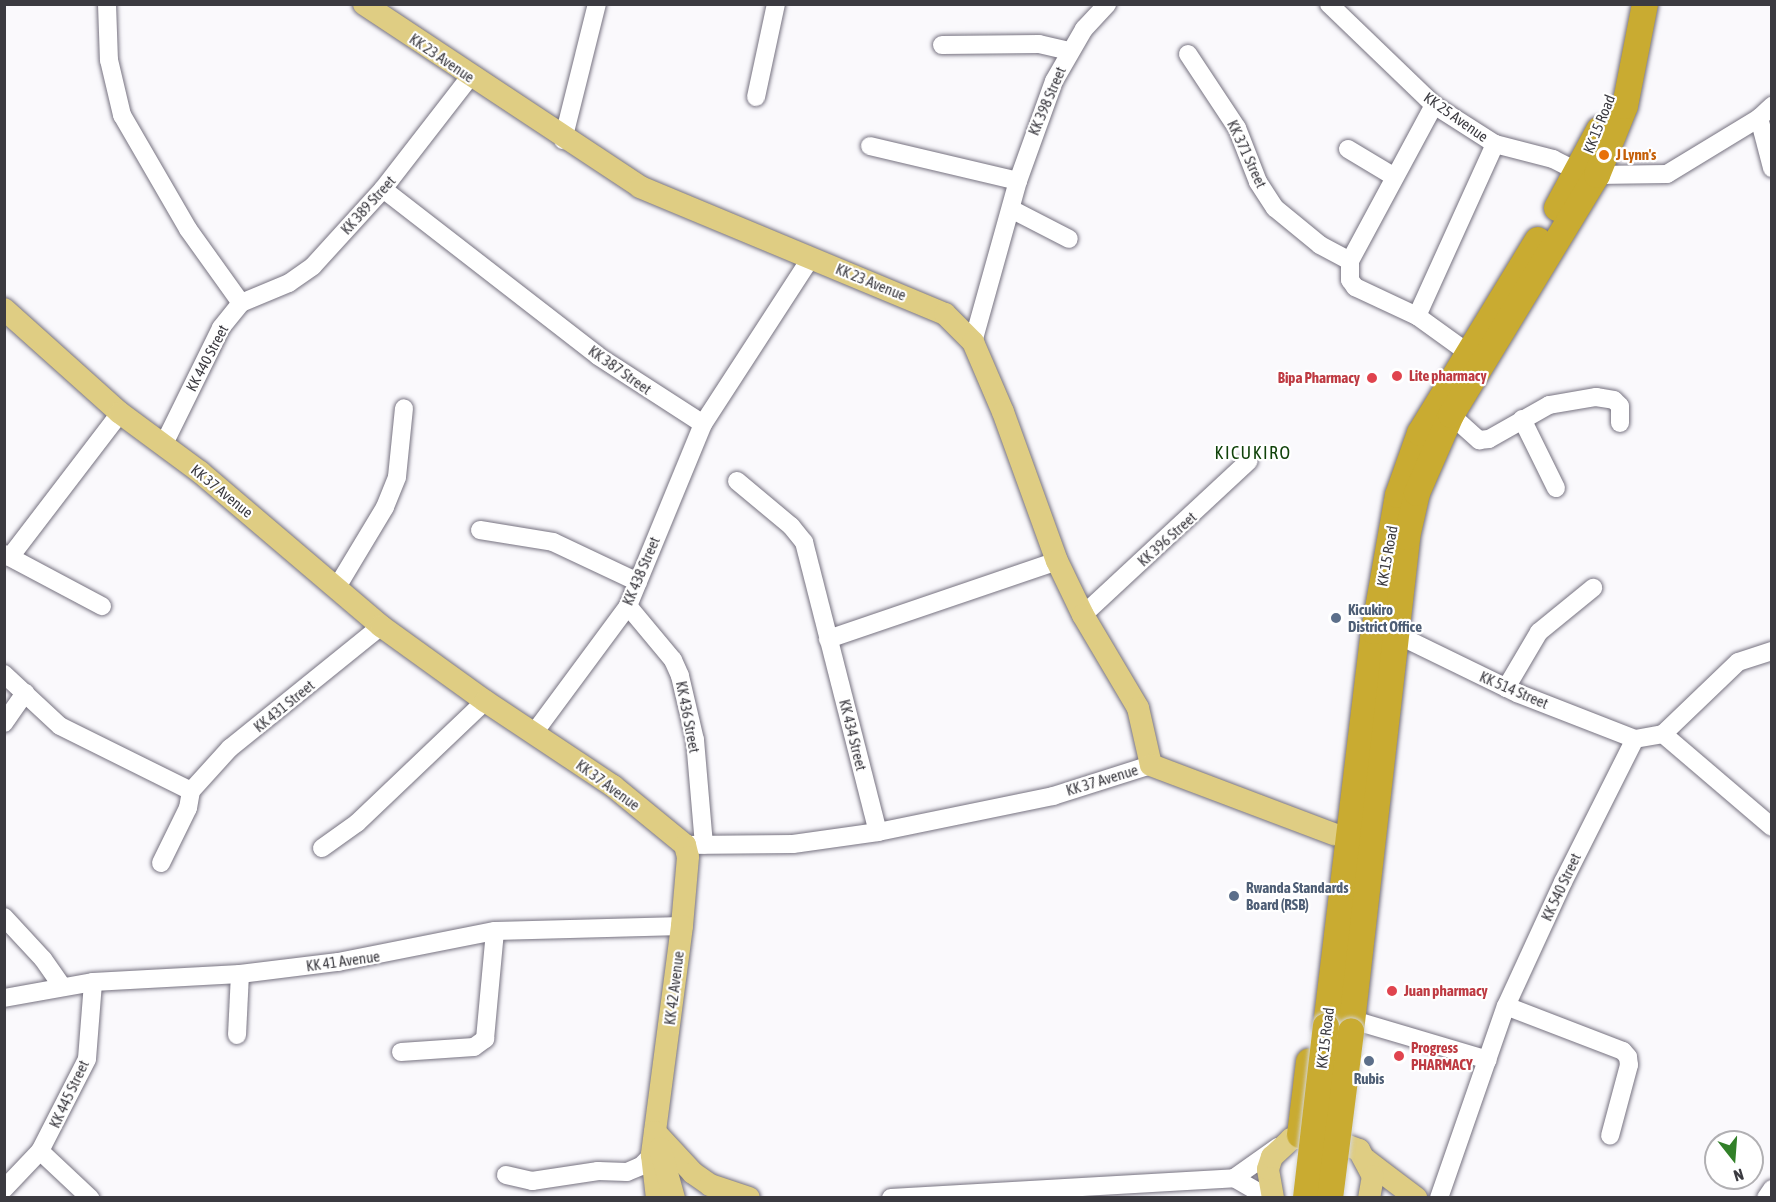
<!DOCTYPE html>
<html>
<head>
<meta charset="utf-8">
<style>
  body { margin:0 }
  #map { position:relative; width:1776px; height:1202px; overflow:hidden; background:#faf9fc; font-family:"Asap Condensed",sans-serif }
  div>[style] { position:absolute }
  .roads { filter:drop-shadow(0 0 2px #767280) drop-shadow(0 0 2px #767280) }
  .minor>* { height:18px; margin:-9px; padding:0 9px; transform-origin:9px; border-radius:9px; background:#fff }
  .major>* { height:22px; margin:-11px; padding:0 11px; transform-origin:11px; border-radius:11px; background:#dfcd83 }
  .highway>* { height:26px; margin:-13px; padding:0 13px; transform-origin:13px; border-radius:13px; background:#c9ab31 }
  .bridges { filter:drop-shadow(0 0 2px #d4d4d5) drop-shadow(0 0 2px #d4d4d5) }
  .highway-bridge>* { height:26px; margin:-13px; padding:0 13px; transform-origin:13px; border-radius:13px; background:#c9ab31 }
  .dots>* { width:16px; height:16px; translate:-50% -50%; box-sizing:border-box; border:3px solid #fff; border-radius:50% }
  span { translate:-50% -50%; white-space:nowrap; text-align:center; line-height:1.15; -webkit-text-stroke:4.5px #fff; paint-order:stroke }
  .street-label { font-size:15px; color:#3b3a40 }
  .food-label { font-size:15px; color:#c56008; font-weight:700 }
  .left { translate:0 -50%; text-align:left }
  .health-label { font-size:15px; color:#be3a42; font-weight:700 }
  .right { translate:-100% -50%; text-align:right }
  .service-label { font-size:15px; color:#4e5e75; font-weight:700 }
  .quarter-label { font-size:18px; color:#10420a; letter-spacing:1.5px }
  .frame { position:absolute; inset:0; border:6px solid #3b3a40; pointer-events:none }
  .north { position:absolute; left:1704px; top:1130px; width:60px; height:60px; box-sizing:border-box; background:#fff; border:2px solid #b1b0b3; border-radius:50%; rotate:163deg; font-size:16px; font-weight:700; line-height:24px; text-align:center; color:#3b3a40 }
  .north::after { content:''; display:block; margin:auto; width:21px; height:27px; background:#328029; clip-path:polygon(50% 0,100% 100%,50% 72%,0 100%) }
</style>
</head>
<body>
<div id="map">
  <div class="roads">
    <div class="minor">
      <div style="left:107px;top:4px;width:56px;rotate:88deg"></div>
      <div style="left:109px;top:60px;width:57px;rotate:76.7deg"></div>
      <div style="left:122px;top:115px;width:132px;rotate:59.9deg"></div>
      <div style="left:188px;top:229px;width:91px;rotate:54.4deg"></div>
      <div style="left:241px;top:303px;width:32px;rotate:129deg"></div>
      <div style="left:221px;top:328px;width:131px;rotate:116.2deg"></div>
      <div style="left:1329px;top:4px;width:146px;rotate:43.9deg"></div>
      <div style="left:1434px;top:105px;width:72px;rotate:32.6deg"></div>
      <div style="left:1495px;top:144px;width:60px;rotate:14.5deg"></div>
      <div style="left:1553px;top:159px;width:27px;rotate:27deg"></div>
      <div style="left:942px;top:45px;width:97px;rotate:-0.6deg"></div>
      <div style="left:1039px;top:44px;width:31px;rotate:13deg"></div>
      <div style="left:1188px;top:54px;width:89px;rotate:56.5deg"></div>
      <div style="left:1237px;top:128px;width:58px;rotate:68.7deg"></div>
      <div style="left:1258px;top:182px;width:31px;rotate:57deg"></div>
      <div style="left:1275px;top:208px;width:58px;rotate:39.4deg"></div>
      <div style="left:1320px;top:245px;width:34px;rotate:28deg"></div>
      <div style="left:756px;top:97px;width:95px;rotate:-77.9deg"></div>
      <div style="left:1434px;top:105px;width:177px;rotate:118.3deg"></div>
      <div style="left:1350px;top:261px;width:19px;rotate:90deg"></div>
      <div style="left:1350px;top:280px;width:9px;rotate:54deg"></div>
      <div style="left:1355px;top:287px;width:68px;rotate:25.1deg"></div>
      <div style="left:1417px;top:316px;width:62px;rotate:35.8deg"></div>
      <div style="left:1759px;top:118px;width:52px;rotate:75.4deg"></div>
      <div style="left:563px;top:140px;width:140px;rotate:-76deg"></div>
      <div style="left:870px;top:146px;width:152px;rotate:13.3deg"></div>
      <div style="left:1348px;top:149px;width:52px;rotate:31deg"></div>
      <div style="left:1597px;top:175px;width:70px;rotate:-0.8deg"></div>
      <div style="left:1667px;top:174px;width:108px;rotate:-31.3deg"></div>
      <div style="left:1759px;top:118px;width:18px;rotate:-43deg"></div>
      <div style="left:383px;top:189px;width:272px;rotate:37.8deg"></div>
      <div style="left:598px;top:356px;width:125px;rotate:32.9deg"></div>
      <div style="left:703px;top:424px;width:198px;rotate:-57deg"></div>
      <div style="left:1011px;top:209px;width:65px;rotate:27.3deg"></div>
      <div style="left:241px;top:303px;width:52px;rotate:-22.6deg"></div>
      <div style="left:289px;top:283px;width:29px;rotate:-35deg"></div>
      <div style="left:313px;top:266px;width:104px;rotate:-47.7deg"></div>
      <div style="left:383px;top:189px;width:142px;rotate:-52.2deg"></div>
      <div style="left:1417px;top:316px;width:189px;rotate:-65.6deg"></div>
      <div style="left:973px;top:342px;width:167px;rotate:-74.4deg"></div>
      <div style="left:1018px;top:181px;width:106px;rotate:-70.2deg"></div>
      <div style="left:1054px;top:81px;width:60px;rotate:-60deg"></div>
      <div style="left:1084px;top:29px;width:34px;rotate:-47deg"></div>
      <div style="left:1451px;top:415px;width:38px;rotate:42deg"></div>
      <div style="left:1479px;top:440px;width:10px;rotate:-6deg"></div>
      <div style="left:1489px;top:439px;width:69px;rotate:-29.5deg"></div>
      <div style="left:1549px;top:405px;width:48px;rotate:-9.7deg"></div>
      <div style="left:1596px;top:397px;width:18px;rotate:9deg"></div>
      <div style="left:1614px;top:400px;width:8px;rotate:45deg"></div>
      <div style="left:1620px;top:406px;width:17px;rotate:90deg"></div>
      <div style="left:1522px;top:419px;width:77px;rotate:63.8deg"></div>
      <div style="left:737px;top:481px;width:70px;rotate:39.8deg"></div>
      <div style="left:791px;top:526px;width:21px;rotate:51deg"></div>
      <div style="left:804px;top:542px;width:299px;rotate:75.7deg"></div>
      <div style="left:480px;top:530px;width:74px;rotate:9.3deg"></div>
      <div style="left:553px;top:542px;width:94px;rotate:25.2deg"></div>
      <div style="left:4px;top:554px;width:111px;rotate:28deg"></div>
      <div style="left:10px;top:557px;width:181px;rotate:-52.6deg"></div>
      <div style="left:337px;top:587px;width:93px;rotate:-59deg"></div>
      <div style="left:385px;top:507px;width:32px;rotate:-68deg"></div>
      <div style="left:397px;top:477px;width:69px;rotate:-84.2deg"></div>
      <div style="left:628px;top:606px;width:70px;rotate:50.2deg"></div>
      <div style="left:673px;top:660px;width:17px;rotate:66deg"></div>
      <div style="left:680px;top:676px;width:66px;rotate:76.8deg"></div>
      <div style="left:695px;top:740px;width:105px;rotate:85.1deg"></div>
      <div style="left:1083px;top:615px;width:226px;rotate:-42.9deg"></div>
      <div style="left:1396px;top:634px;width:135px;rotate:26deg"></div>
      <div style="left:1517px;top:693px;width:127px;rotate:21.3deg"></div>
      <div style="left:828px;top:639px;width:242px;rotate:-18.8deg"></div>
      <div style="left:4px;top:674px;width:76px;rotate:42.9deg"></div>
      <div style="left:60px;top:726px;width:146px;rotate:26.4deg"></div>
      <div style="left:191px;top:791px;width:58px;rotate:-47.8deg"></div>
      <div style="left:230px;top:748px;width:194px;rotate:-38.9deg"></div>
      <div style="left:1506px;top:688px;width:65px;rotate:-59.5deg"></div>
      <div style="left:1539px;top:632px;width:70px;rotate:-39.2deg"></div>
      <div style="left:4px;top:723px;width:37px;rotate:-55deg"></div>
      <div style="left:534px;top:733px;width:158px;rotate:-53.5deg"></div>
      <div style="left:628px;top:606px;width:197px;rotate:-67.6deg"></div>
      <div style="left:1663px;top:734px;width:143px;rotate:40.5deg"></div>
      <div style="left:685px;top:845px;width:108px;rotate:-0.5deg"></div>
      <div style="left:793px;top:844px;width:86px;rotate:-8deg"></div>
      <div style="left:878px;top:832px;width:179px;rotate:-11.6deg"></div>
      <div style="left:1053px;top:796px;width:103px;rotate:-17.6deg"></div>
      <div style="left:322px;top:848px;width:43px;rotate:-35.5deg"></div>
      <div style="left:357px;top:823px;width:177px;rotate:-43.6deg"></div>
      <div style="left:161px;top:863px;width:61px;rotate:-63.9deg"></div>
      <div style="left:188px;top:808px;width:17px;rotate:-80deg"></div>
      <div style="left:4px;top:917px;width:57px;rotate:47.1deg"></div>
      <div style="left:43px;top:959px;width:32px;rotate:55deg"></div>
      <div style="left:4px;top:998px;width:90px;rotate:-10.2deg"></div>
      <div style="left:93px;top:982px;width:147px;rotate:-3.1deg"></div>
      <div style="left:240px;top:974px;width:99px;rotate:-7deg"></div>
      <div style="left:338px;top:962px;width:160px;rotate:-11.2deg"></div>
      <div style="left:495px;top:931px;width:187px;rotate:-1.5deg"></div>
      <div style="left:1506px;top:1006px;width:125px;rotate:21deg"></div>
      <div style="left:1623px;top:1051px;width:8px;rotate:50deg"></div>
      <div style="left:1628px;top:1057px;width:8px;rotate:83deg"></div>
      <div style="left:1629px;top:1065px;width:73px;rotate:105deg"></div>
      <div style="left:1363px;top:1023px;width:130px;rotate:16.5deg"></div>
      <div style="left:237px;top:1035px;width:61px;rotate:-87.2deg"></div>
      <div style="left:401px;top:1052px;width:73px;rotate:-3.9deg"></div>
      <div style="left:474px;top:1047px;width:14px;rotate:-36deg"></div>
      <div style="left:485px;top:1039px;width:108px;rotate:-84.7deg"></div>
      <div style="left:40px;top:1151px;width:69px;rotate:43.2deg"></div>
      <div style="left:506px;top:1175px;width:27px;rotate:13deg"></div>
      <div style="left:532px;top:1181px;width:67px;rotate:-8.6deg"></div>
      <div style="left:598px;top:1171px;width:29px;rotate:2deg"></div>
      <div style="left:627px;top:1172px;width:15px;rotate:-23deg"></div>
      <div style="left:641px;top:1166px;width:16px;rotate:-45deg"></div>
      <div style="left:1234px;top:1178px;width:39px;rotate:30deg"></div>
      <div style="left:4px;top:1189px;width:52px;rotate:-46.5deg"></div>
      <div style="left:40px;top:1151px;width:103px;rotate:-62.9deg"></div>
      <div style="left:87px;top:1059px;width:77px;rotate:-85.5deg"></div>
      <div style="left:891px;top:1198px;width:344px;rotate:-3.3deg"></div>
      <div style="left:1234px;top:1178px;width:54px;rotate:-35.2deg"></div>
      <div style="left:1439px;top:1198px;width:203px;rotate:-70.8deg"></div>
      <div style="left:1506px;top:1006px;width:136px;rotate:-65.3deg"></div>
      <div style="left:1563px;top:882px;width:160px;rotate:-63.3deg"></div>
      <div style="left:1635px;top:739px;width:28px;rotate:-10deg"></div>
      <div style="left:1663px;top:734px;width:104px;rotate:-43.8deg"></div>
      <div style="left:1738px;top:662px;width:36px;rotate:-18deg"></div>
      <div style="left:1766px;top:1198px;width:11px;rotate:-56deg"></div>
    </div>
    <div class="major">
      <div style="left:364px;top:4px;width:331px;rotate:33.5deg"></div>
      <div style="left:640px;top:187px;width:330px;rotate:22.6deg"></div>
      <div style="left:945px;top:314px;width:40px;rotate:45deg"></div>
      <div style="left:973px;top:342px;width:76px;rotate:66.8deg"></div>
      <div style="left:1003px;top:412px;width:158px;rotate:70.1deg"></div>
      <div style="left:1057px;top:561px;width:60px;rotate:64.3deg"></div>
      <div style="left:1083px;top:615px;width:108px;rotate:59.4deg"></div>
      <div style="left:1138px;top:708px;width:58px;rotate:77.2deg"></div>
      <div style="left:1151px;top:765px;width:196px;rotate:20.7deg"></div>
      <div style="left:4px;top:309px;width:156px;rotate:41.9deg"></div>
      <div style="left:120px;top:413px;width:99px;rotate:36.4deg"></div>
      <div style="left:200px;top:472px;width:238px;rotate:40.4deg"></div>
      <div style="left:381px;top:626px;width:128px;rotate:35.8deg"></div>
      <div style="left:485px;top:701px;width:154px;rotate:33.6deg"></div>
      <div style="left:613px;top:786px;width:93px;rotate:39.3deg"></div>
      <div style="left:685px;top:845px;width:12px;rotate:76deg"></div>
      <div style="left:688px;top:857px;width:69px;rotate:95deg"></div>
      <div style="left:682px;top:926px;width:231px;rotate:97.5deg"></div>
      <div style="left:652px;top:1155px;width:43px;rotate:83.4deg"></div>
      <div style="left:655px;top:1132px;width:56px;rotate:47.2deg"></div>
      <div style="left:693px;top:1173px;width:21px;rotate:35deg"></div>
      <div style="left:710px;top:1185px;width:41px;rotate:18.4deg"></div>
      <div style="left:660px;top:1148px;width:52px;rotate:74.4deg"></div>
      <div style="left:1366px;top:1160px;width:63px;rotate:37.2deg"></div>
      <div style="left:1273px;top:1198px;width:29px;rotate:-100deg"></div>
      <div style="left:1268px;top:1169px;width:13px;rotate:-72deg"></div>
      <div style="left:1272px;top:1157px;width:26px;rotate:-43deg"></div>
      <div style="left:1291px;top:1139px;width:25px;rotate:-11deg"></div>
      <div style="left:1316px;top:1134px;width:46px;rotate:20.4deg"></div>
      <div style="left:1359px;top:1150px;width:30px;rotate:62deg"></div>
      <div style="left:1373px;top:1176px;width:22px;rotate:100deg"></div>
    </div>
    <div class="highway">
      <div style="left:1557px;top:208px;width:89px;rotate:-61.7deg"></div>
      <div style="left:1326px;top:1026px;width:398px;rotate:-83.1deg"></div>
      <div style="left:1374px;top:631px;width:138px;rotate:-80deg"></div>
      <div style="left:1398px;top:495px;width:66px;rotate:-70.5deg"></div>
      <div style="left:1420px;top:433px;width:226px;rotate:-58.6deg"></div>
      <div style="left:1351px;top:1031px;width:497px;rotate:-83.5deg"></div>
      <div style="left:1407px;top:537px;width:45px;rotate:-77.2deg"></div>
      <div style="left:1417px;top:493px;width:85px;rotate:-66.4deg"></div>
      <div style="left:1451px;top:415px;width:281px;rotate:-58.7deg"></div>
      <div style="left:1597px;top:175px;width:74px;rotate:-67.9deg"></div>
      <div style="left:1625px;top:106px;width:104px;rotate:-78.9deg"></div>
      <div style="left:1300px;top:1135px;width:74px;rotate:-83deg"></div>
    </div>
  </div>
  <div class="bridges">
    <div class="highway-bridge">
      <div style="left:1306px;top:1198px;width:173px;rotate:-83.4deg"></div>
      <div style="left:1330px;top:1198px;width:168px;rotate:-82.8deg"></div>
    </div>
  </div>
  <div class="dots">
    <div style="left:1604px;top:155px;background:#e8710a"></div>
    <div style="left:1397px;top:376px;background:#e0444e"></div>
    <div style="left:1372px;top:378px;background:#e0444e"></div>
    <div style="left:1336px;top:618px;background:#5c6f8a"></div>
    <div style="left:1234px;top:896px;background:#5c6f8a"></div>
    <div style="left:1392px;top:991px;background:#e0444e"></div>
    <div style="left:1399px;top:1056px;background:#e0444e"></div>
    <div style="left:1369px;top:1061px;background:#5c6f8a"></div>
  </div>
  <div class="street-label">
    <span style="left:442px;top:58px;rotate:34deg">KK 23 Avenue</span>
    <span style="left:1047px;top:101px;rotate:-67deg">KK 398 Street</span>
    <span style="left:1456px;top:117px;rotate:35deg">KK 25 Avenue</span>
    <span style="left:1599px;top:124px;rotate:-68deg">KK 15 Road</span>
    <span style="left:1247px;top:154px;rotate:65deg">KK 371 Street</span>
    <span style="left:368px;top:205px;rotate:-48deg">KK 389 Street</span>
    <span style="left:871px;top:282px;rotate:22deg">KK 23 Avenue</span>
    <span style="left:207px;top:358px;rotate:-62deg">KK 440 Street</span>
    <span style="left:620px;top:370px;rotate:35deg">KK 387 Street</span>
    <span style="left:222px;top:491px;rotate:39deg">KK 37 Avenue</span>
    <span style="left:1167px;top:539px;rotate:-42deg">KK 396 Street</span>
    <span style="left:1387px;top:556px;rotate:-80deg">KK 15 Road</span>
    <span style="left:641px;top:571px;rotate:-67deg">KK 438 Street</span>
    <span style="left:1514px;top:690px;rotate:23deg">KK 514 Street</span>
    <span style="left:284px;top:706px;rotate:-39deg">KK 431 Street</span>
    <span style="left:688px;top:717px;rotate:79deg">KK 436 Street</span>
    <span style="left:853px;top:735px;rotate:76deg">KK 434 Street</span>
    <span style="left:1102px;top:780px;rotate:-17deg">KK 37 Avenue</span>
    <span style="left:608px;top:785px;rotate:36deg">KK 37 Avenue</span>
    <span style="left:1561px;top:887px;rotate:-65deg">KK 540 Street</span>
    <span style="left:343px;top:961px;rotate:-8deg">KK 41 Avenue</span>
    <span style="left:674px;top:988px;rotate:-83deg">KK 42 Avenue</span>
    <span style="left:1325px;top:1038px;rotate:-83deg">KK 15 Road</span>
    <span style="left:69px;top:1094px;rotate:-65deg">KK 445 Street</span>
  </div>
  <div class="food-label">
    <span class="left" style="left:1616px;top:155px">J Lynn's</span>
  </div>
  <div class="health-label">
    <span class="left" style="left:1409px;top:376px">Lite pharmacy</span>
    <span class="right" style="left:1360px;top:378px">Bipa Pharmacy</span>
    <span class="left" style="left:1404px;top:991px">Juan pharmacy</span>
    <span class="left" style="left:1411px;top:1056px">Progress<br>PHARMACY</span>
  </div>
  <div class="service-label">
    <span class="left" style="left:1348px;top:618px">Kicukiro<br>District Office</span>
    <span class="left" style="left:1246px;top:896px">Rwanda Standards<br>Board (RSB)</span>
    <span style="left:1369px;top:1079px">Rubis</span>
  </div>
  <div class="quarter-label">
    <span style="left:1253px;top:453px">KICUKIRO</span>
  </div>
  <div class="frame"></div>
  <div class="north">N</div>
</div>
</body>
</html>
